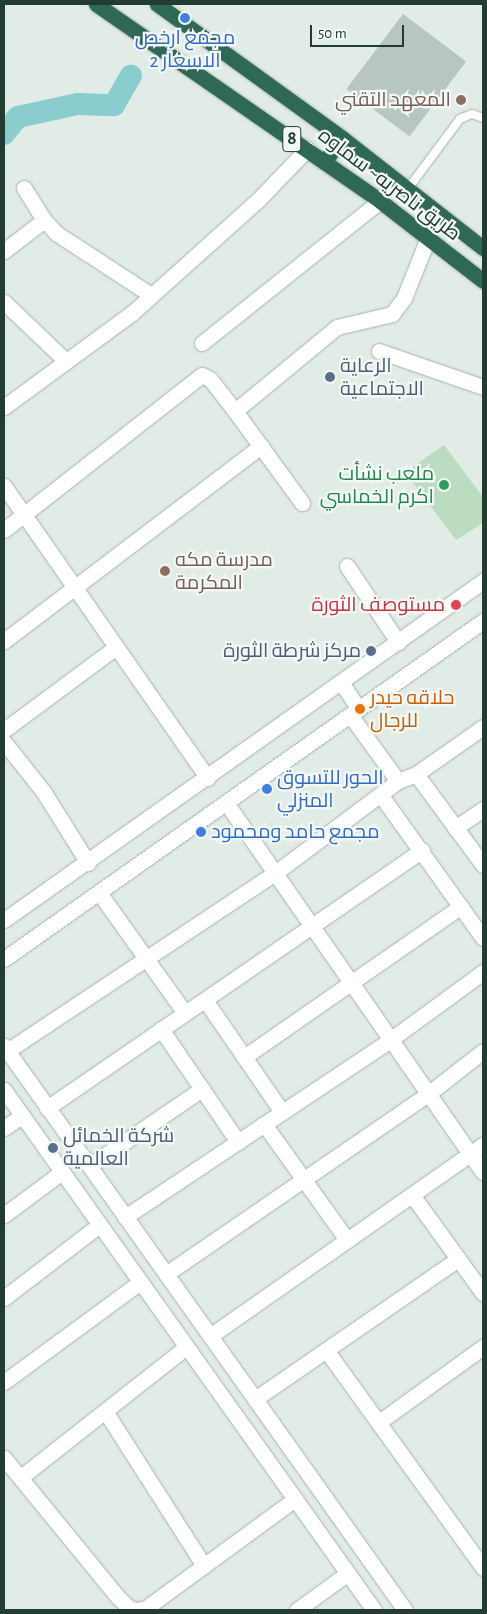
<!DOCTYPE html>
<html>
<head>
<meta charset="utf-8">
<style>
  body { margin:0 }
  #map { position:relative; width:487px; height:1614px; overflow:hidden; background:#e2ece6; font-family:"Alegreya Sans",Cairo,sans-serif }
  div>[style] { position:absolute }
  .green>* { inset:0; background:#bbdcc1 }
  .river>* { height:22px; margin:-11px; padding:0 11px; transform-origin:11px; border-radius:11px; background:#8bcccf }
  .building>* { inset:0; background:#b7c6bf; transform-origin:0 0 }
  .roads { filter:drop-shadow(0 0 1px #a5b4ac) drop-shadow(0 0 1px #a5b4ac) }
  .lane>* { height:8px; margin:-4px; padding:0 4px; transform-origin:4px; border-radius:4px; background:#fff }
  .street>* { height:15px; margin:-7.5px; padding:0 7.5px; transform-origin:7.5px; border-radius:7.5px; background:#fff }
  .secondary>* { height:15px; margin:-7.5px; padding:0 7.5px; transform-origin:7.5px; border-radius:7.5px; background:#fff }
  .highway>* { height:15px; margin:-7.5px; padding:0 7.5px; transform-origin:7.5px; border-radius:7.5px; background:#2f6856 }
  .dots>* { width:14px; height:14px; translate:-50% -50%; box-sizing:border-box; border:2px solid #f2f8f5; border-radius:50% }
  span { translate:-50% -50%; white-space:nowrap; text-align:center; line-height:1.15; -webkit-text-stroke:4.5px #f2f8f5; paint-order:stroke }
  .shield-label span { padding:1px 4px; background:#f2f8f5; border:1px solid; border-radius:4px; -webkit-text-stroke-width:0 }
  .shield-label { font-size:19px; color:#223c32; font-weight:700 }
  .shop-label { font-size:20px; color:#366cbe }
  .left { translate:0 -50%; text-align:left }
  .education-label { font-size:20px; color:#785e54 }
  .right { translate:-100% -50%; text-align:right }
  .street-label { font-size:20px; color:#223c32 }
  .service-label { font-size:20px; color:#4e5e75 }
  .leisure-label { font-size:20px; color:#27864d }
  .health-label { font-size:20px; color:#be3a42 }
  .food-label { font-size:20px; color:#c56008 }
  .frame { position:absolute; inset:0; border:5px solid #223c32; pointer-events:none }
  .scale { position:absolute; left:310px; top:25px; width:94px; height:22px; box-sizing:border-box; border:2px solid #223c32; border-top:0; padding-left:6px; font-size:15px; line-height:18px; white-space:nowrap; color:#223c32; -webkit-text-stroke:4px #f2f8f5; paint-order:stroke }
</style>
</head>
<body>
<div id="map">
  <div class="green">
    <div style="clip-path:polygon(444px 445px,483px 497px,483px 523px,456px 540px,405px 472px)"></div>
  </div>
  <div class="river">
    <div style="left:4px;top:134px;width:22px;rotate:-51deg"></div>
    <div style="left:18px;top:117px;width:61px;rotate:-12.2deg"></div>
    <div style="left:78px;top:104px;width:36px;rotate:2deg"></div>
    <div style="left:114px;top:105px;width:34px;rotate:-60deg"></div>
  </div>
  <div class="building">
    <div style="left:403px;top:14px;width:79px;height:94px;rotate:37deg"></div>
  </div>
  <div class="roads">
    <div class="lane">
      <div style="left:407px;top:190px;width:89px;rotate:-53.3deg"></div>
      <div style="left:460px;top:119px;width:13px;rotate:-23deg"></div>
      <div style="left:472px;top:114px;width:12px;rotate:20deg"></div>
    </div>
    <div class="street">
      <div style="left:24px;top:188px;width:38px;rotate:58deg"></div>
      <div style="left:44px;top:220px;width:18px;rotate:47deg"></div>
      <div style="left:56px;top:233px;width:113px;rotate:33.1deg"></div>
      <div style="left:4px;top:251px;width:51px;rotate:-37.8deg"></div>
      <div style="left:4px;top:302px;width:86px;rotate:43.6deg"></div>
      <div style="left:202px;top:343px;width:228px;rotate:-38.6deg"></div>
      <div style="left:379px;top:351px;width:110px;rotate:19.1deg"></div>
      <div style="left:4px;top:407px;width:159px;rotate:-36.3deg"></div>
      <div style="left:132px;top:313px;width:169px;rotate:-41.9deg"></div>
      <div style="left:258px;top:200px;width:71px;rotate:-46.1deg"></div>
      <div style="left:235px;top:411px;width:132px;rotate:-39.5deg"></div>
      <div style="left:337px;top:327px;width:57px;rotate:-13.3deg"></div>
      <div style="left:392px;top:314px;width:20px;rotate:-53deg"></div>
      <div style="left:404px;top:298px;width:65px;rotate:-68.2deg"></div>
      <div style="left:4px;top:486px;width:356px;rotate:55.1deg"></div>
      <div style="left:4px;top:530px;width:251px;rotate:-38.1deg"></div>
      <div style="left:202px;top:375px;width:9px;rotate:27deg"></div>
      <div style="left:210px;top:379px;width:41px;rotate:52deg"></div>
      <div style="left:235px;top:411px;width:114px;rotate:53.9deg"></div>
      <div style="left:347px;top:566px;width:92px;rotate:56.1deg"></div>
      <div style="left:4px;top:641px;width:323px;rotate:-37.2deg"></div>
      <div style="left:350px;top:715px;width:82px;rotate:54deg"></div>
      <div style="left:4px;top:730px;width:139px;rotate:-36.5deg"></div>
      <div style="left:4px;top:742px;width:63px;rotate:51.5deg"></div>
      <div style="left:43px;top:791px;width:85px;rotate:58deg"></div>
      <div style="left:416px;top:774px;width:113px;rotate:53.6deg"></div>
      <div style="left:382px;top:797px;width:173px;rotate:54.4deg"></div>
      <div style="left:227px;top:804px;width:448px;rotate:55.2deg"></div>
      <div style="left:455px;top:828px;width:34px;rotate:-34deg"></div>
      <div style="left:100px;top:894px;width:146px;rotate:54.5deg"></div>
      <div style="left:205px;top:1000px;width:136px;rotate:55.5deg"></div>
      <div style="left:161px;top:1029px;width:137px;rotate:55.7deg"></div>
      <div style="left:7px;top:1051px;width:322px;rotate:-33.6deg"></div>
      <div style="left:275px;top:873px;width:154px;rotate:-36.8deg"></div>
      <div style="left:398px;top:781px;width:19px;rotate:-21deg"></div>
      <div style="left:416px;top:774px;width:82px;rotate:-35deg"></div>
      <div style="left:244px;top:1057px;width:264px;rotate:-34.8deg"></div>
      <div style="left:47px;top:1108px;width:455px;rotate:-34.5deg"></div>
      <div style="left:264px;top:1124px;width:143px;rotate:54.4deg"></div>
      <div style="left:4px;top:1128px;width:22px;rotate:-34deg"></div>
      <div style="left:89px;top:1166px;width:137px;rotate:-34.3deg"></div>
      <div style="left:412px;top:1195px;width:121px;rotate:54.1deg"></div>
      <div style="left:4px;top:1215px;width:72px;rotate:-36.6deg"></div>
      <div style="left:125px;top:1217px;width:319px;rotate:-33.7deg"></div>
      <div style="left:390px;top:1040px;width:115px;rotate:-36.2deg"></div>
      <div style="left:166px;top:1274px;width:318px;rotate:-34.5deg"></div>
      <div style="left:428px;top:1094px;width:70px;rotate:-38deg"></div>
      <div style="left:4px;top:1298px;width:120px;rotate:-37.5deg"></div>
      <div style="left:210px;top:1336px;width:333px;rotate:-35deg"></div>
      <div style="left:326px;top:1350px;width:269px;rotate:54.2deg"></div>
      <div style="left:4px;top:1382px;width:169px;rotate:-36.3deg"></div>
      <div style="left:255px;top:1399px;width:247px;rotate:-34.6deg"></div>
      <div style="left:105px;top:1411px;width:184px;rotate:57.4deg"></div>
      <div style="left:379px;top:1422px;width:128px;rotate:-35.8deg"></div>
      <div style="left:4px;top:1458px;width:178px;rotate:50.7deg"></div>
      <div style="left:117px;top:1596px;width:17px;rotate:45deg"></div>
      <div style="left:129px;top:1608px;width:8px;rotate:14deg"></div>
      <div style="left:137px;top:1610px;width:9px;rotate:-13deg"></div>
      <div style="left:146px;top:1608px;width:185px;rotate:-36.2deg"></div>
      <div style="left:21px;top:1477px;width:210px;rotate:-38.2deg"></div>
      <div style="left:297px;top:1610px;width:63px;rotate:-36deg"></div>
    </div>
    <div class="secondary">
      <div style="left:341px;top:682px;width:31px;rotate:57deg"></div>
      <div style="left:4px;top:920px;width:587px;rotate:-35.29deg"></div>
      <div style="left:4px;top:959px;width:586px;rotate:-35.21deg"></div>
      <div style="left:4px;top:1046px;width:692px;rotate:54.59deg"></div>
      <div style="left:4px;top:1090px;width:638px;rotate:54.57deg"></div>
    </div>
    <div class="highway">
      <div style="left:96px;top:4px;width:346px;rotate:34.7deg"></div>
      <div style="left:380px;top:201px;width:130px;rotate:37.8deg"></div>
      <div style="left:157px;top:4px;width:228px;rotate:35.9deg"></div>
      <div style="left:342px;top:138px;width:179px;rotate:38deg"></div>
      <div style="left:324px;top:162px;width:30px;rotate:-53deg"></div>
    </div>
  </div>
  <div class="dots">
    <div style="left:185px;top:18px;background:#3f7fe0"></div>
    <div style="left:461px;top:100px;background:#8d6e63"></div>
    <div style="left:330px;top:377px;background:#5c6f8a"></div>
    <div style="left:444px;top:485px;background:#2e9e5b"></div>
    <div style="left:165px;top:571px;background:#8d6e63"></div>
    <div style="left:456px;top:605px;background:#e0444e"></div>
    <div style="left:371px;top:651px;background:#5c6f8a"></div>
    <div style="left:360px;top:709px;background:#e8710a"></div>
    <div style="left:267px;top:789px;background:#3f7fe0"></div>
    <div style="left:201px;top:832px;background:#3f7fe0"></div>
    <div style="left:53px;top:1148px;background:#5c6f8a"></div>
  </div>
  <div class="shield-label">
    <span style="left:292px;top:139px">8</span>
  </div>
  <div class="shop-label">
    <span style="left:185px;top:50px">مجمع ارخص<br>الاسعار 2</span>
    <span class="left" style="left:277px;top:790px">الحور للتسوق<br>المنزلي</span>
    <span class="left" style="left:211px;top:832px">مجمع حامد ومحمود</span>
  </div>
  <div class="education-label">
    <span class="right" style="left:451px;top:100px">المعهد التقني</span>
    <span class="left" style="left:175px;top:572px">مدرسة مكه<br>المكرمة</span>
  </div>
  <div class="street-label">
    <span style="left:389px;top:185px;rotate:37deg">طريق ناصريه~ سماوه</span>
  </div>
  <div class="service-label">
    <span class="left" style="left:340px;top:378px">الرعاية<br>الاجتماعية</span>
    <span class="right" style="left:361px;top:651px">مركز شرطة الثورة</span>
    <span class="left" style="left:63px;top:1148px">شركة الخمائل<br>العالمية</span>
  </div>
  <div class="leisure-label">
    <span class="right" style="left:434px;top:486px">ملعب نشأت<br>اكرم الخماسي</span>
  </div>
  <div class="health-label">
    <span class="right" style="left:445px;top:605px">مستوصف الثورة</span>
  </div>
  <div class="food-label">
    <span class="left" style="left:370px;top:710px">حلاقه حيدر<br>للرجال</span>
  </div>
  <div class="frame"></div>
  <div class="scale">50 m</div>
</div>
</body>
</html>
